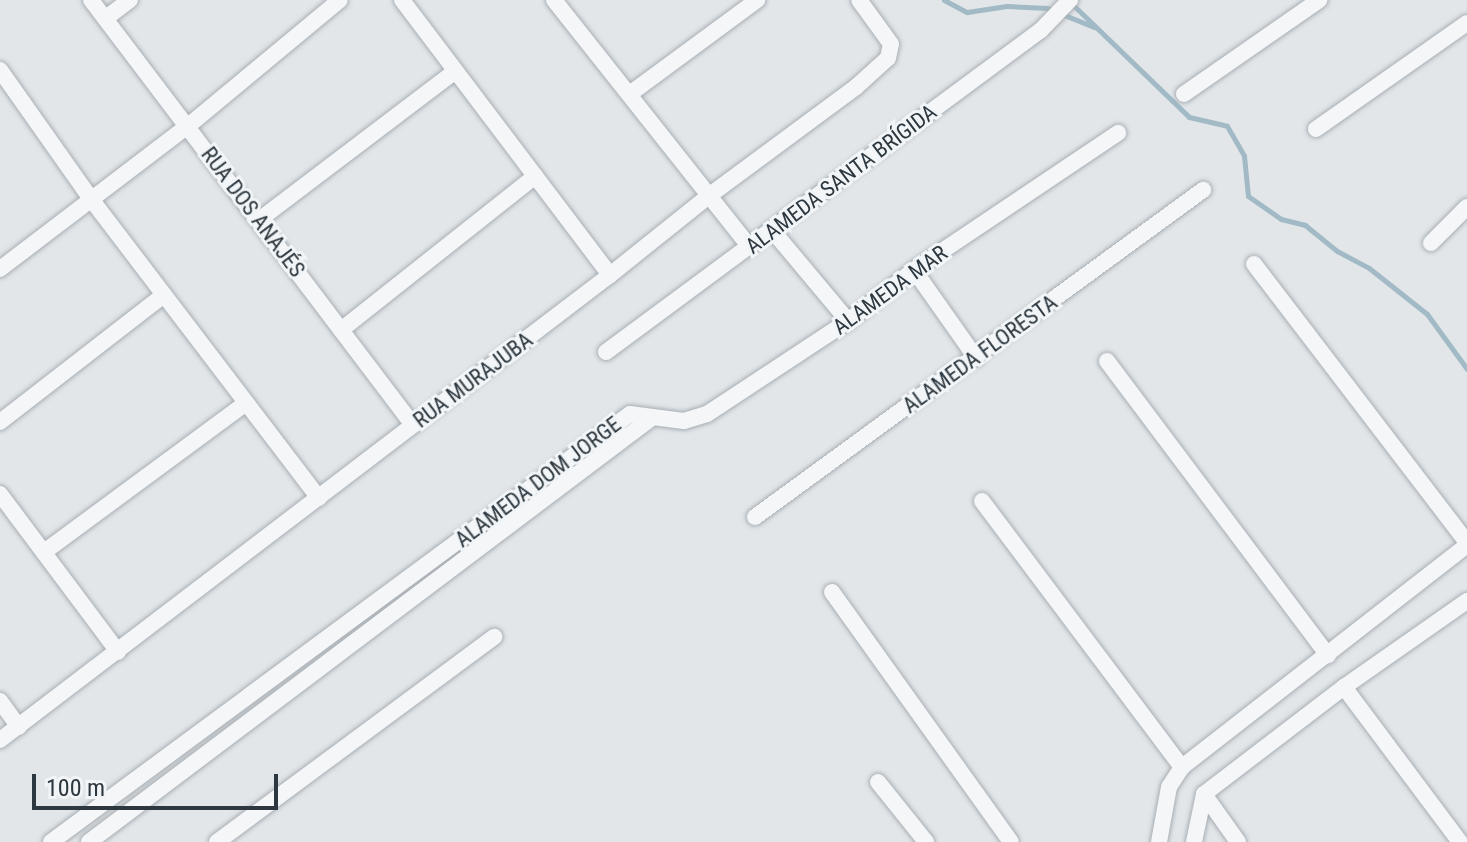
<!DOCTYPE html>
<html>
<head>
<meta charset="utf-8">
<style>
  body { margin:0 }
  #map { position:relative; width:1467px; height:842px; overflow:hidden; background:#e2e6e9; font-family:"Roboto Condensed",sans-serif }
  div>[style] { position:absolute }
  .stream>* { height:5px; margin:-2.5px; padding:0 2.5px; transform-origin:2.5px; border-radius:2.5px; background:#a1bac5 }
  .roads { filter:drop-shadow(0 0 2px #a8aeb3) drop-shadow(0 0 2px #a8aeb3) }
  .minor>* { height:16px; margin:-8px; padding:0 8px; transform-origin:8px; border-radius:8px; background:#f4f6f8 }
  span { translate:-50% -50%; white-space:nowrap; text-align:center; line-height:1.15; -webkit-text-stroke:6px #f2f5f7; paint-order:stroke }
  .street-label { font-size:22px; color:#2c373f }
  .scale { position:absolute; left:32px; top:774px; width:246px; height:36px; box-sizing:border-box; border:4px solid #2c373f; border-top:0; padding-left:10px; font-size:24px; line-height:28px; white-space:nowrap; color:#2c373f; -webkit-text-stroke:6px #f2f5f7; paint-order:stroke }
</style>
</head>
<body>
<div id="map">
  <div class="stream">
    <div style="left:944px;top:0;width:26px;rotate:28deg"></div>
    <div style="left:967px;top:12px;width:40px;rotate:-8.5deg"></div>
    <div style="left:1007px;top:6px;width:40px;rotate:2.9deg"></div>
    <div style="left:1047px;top:8px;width:51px;rotate:22deg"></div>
    <div style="left:1070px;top:2px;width:165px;rotate:44deg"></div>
    <div style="left:1189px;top:117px;width:39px;rotate:13deg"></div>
    <div style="left:1227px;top:126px;width:34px;rotate:60deg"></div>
    <div style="left:1244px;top:156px;width:40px;rotate:84.3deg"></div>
    <div style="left:1248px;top:196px;width:40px;rotate:34.9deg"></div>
    <div style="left:1281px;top:219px;width:25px;rotate:14deg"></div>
    <div style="left:1305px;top:225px;width:41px;rotate:39.1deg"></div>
    <div style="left:1337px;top:251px;width:36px;rotate:28deg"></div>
    <div style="left:1369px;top:268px;width:74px;rotate:38.4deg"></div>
    <div style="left:1427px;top:314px;width:68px;rotate:54deg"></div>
  </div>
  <div class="roads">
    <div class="minor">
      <div style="left:91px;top:0;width:533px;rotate:52.85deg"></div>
      <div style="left:402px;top:0;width:345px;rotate:52.9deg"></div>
      <div style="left:554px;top:0;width:315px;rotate:51.6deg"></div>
      <div style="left:106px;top:18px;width:30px;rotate:-37deg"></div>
      <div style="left:0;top:70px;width:158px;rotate:54.8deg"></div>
      <div style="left:91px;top:199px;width:376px;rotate:52.7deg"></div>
      <div style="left:631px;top:93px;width:157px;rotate:-36.4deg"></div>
      <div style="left:1184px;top:94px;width:165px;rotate:-34.8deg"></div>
      <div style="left:1316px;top:129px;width:184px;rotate:-35.1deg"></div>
      <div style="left:259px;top:220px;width:246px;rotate:-37.2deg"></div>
      <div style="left:772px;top:230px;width:119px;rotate:50.1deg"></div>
      <div style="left:1431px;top:243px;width:51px;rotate:-45deg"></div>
      <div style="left:1254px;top:264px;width:351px;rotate:52.6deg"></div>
      <div style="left:0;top:269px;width:236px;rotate:-37.3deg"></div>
      <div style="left:188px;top:126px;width:197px;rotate:-39.7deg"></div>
      <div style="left:914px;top:270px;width:108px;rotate:54.8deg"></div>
      <div style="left:341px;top:330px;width:248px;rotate:-38.4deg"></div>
      <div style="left:606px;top:352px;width:541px;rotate:-36.51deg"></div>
      <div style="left:1041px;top:30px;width:42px;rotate:-46deg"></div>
      <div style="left:1107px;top:361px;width:368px;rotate:53.1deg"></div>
      <div style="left:0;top:422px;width:207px;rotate:-37.8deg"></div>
      <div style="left:0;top:494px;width:197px;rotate:53.2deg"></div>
      <div style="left:982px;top:501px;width:333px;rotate:53.1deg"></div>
      <div style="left:755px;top:517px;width:555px;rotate:-36.13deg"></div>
      <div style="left:44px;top:552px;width:251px;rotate:-36.4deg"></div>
      <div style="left:832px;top:592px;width:307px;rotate:54.4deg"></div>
      <div style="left:1344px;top:687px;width:194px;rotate:53.2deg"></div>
      <div style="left:0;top:701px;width:32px;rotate:54deg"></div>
      <div style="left:0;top:740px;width:767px;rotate:-37.32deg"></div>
      <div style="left:610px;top:275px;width:128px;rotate:-38.7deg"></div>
      <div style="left:710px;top:195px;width:182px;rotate:-36.5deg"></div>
      <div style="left:856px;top:87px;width:43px;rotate:-42.2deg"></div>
      <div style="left:888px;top:58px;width:14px;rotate:-78deg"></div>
      <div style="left:891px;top:44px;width:54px;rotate:-126deg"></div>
      <div style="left:878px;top:782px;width:77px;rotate:51.3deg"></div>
      <div style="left:1204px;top:794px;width:59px;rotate:54.7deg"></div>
      <div style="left:51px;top:842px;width:720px;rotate:-36.47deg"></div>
      <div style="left:630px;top:414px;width:54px;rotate:7.4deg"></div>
      <div style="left:684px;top:421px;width:24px;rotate:-17deg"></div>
      <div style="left:707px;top:414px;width:169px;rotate:-33.4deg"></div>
      <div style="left:848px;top:321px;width:83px;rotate:-37.7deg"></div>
      <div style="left:914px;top:270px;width:246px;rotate:-33.9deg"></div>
      <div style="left:89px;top:842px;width:706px;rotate:-37deg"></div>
      <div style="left:217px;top:842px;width:345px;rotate:-36.5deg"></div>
      <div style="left:1159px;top:842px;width:56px;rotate:-79.7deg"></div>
      <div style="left:1169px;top:787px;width:24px;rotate:-57deg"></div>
      <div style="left:1182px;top:767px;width:361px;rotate:-37.9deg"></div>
      <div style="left:1194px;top:842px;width:49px;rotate:-78.2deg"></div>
      <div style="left:1204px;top:794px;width:176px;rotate:-37.4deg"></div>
      <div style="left:1344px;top:687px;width:150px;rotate:-35deg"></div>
    </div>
  </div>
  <div class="street-label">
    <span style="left:841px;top:179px;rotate:-37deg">ALAMEDA SANTA BRÍGIDA</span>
    <span style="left:253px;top:212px;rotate:53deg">RUA DOS ANAJÉS</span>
    <span style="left:890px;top:290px;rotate:-36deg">ALAMEDA MAR</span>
    <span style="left:980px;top:354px;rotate:-36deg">ALAMEDA FLORESTA</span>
    <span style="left:473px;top:380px;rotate:-37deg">RUA MURAJUBA</span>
    <span style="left:538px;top:482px;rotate:-37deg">ALAMEDA DOM JORGE</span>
  </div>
  <div class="scale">100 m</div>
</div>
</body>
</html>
